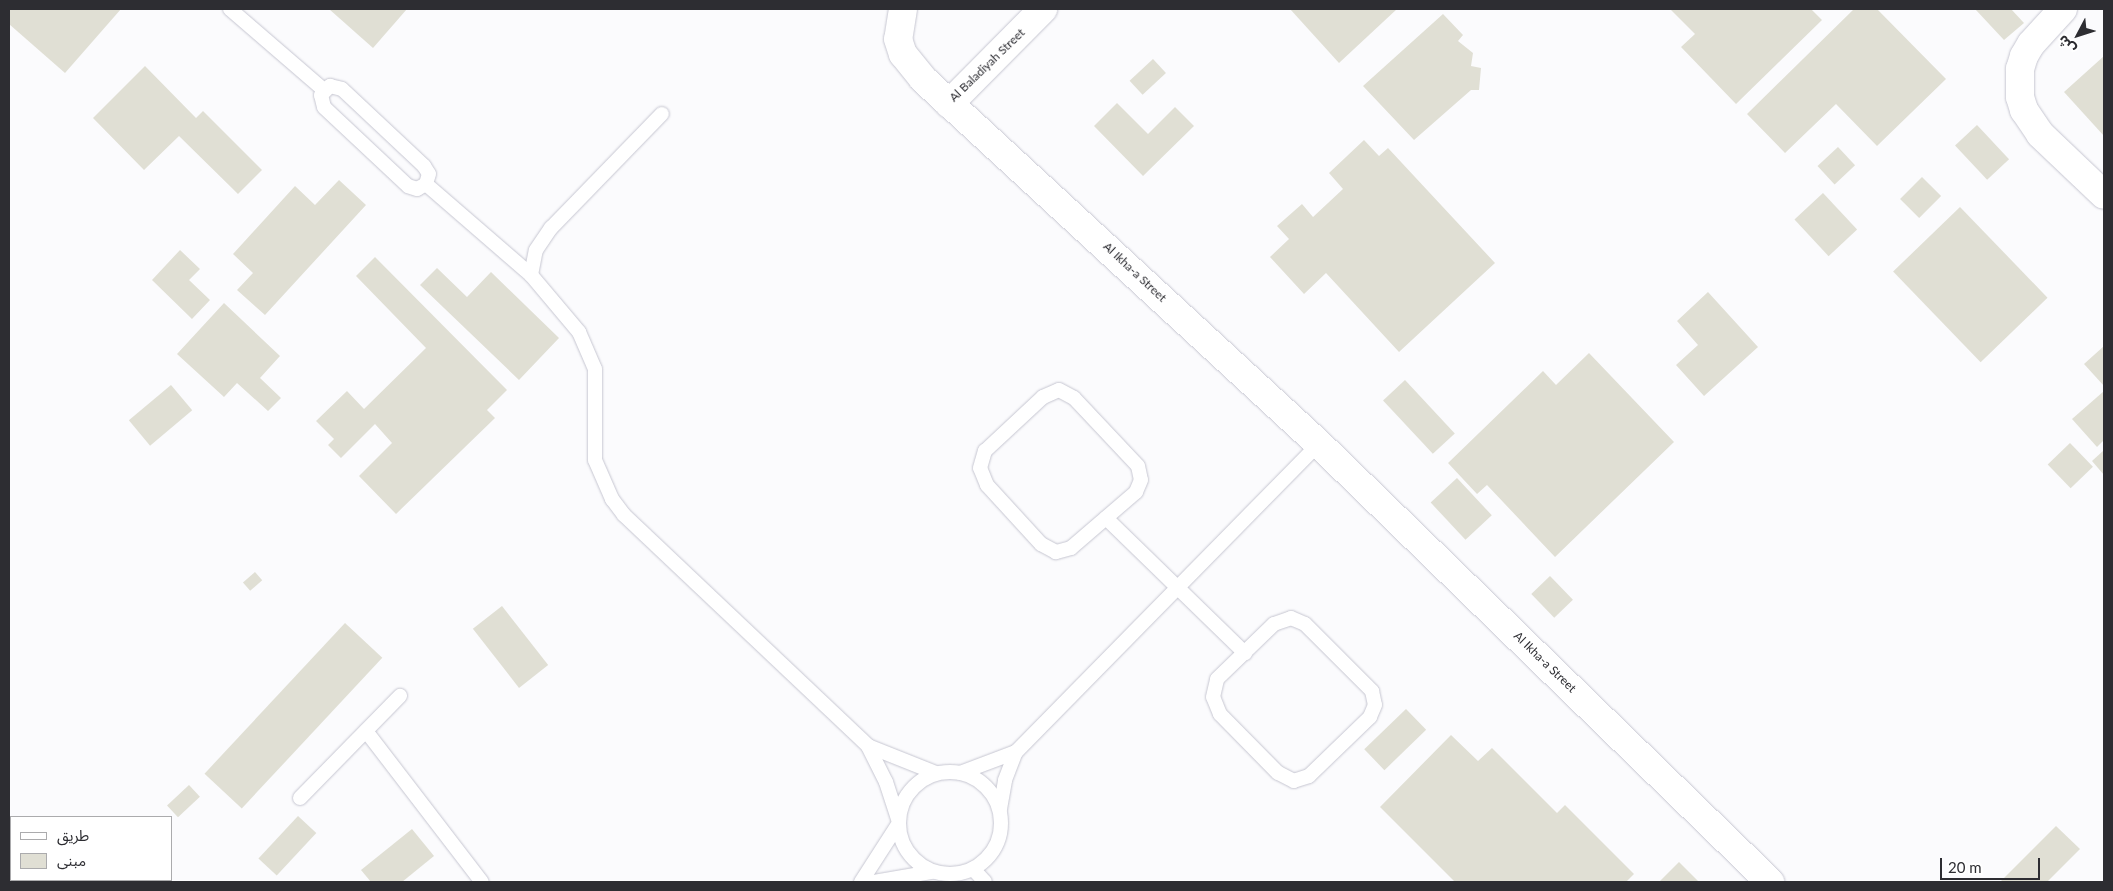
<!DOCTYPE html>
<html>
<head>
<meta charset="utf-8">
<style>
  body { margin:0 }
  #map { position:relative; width:2113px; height:891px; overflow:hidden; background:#fbfbfd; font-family:Lato,"Noto Sans Arabic",sans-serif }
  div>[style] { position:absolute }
  .building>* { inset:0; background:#e0dfd4; transform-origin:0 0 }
  .roads { filter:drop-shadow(0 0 1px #c6c6d1) drop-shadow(0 0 1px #c6c6d1) }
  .lane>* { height:14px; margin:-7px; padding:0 7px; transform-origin:7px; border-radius:7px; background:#fff }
  .lane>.ring { margin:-7px; padding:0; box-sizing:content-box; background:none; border:14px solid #fff; border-radius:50% }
  .street>* { height:28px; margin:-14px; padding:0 14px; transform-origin:14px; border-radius:14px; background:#fff }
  span { translate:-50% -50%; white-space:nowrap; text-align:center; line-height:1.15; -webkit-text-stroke:4px #fff; paint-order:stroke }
  .street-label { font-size:12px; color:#2d2d32 }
  .frame { position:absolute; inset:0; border:10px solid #2d2d32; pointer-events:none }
  .legend { position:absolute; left:10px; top:816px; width:162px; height:65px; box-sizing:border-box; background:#fff; border:1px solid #ababad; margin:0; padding:6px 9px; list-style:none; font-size:15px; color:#2d2d32 }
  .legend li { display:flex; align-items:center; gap:10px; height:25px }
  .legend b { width:25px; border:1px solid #ababad }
  .north { position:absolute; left:2053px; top:10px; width:50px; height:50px; -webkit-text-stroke:4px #fff; paint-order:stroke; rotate:230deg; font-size:14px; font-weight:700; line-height:20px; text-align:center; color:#2d2d32 }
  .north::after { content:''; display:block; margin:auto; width:18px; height:22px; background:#2d2d32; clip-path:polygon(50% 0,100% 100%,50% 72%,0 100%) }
  .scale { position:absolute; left:1940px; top:858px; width:100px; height:22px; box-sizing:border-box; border:2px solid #2d2d32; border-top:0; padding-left:6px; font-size:15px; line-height:18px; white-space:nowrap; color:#2d2d32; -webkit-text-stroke:4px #fff; paint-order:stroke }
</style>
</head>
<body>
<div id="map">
  <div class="building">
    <div style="clip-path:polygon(9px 9px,121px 9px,65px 73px,9px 24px)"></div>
    <div style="clip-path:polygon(329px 9px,407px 9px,373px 48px)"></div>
    <div style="clip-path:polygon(1290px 9px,1397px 9px,1339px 63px)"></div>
    <div style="clip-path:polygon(1670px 9px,1811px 9px,1822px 20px,1736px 104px,1681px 47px,1695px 34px)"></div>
    <div style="clip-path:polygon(1854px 9px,1877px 9px,1946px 79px,1877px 146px,1836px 104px,1785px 153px,1747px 114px)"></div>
    <div style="clip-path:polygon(1975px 9px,2011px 9px,2024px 23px,2004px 40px)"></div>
    <div style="clip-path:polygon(1443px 14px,1463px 35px,1458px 41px,1473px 53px,1471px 66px,1481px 68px,1479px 90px,1471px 90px,1414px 140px,1363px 86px)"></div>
    <div style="clip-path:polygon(2104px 56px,2104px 136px,2064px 92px)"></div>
    <div style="left:1153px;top:59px;width:19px;height:32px;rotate:47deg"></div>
    <div style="clip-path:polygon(145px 66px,196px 118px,203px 111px,262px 170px,238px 194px,179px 136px,144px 170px,93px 118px)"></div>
    <div style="clip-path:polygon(1117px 103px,1148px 134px,1175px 107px,1194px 126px,1143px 176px,1094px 126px)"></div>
    <div style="left:1977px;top:125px;width:47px;height:30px;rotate:47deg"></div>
    <div style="clip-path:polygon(1364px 140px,1379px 156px,1388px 148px,1495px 263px,1399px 352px,1326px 273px,1304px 294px,1270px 257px,1289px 239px,1277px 226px,1302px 204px,1313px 217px,1343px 189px,1329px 173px)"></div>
    <div style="left:1838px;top:147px;width:25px;height:28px;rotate:47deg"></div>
    <div style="left:1922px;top:177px;width:27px;height:31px;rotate:45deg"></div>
    <div style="clip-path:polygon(339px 180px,366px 205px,265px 315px,237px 290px,253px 273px,233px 254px,295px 186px,315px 205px)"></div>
    <div style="left:1823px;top:193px;width:50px;height:39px;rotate:47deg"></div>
    <div style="left:1960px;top:207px;width:126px;height:93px;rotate:46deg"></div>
    <div style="clip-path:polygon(180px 250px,200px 269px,189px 280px,210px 300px,192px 319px,152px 280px)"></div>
    <div style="clip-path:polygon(375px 257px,507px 390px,487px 410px,495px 418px,396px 514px,359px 476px,392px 443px,375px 424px,341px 458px,328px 445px,334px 439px,316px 421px,347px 391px,364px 409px,426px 348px,356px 276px)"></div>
    <div style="clip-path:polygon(437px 268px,467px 297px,491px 272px,559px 338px,519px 380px,420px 285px)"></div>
    <div style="clip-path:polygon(1708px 292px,1758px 347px,1704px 396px,1676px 365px,1698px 345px,1677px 321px)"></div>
    <div style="clip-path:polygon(224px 303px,280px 356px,260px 378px,281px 398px,268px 411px,237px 383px,224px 397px,177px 354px)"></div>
    <div style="clip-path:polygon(2104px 346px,2104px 386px,2084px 364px)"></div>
    <div style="clip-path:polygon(1589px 353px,1674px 442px,1555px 557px,1487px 485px,1477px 494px,1448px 463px,1543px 371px,1556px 385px)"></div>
    <div style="left:1405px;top:380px;width:73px;height:30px;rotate:47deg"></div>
    <div style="left:171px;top:385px;width:33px;height:55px;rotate:50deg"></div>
    <div style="clip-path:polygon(2104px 391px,2104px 440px,2097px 447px,2072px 419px)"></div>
    <div style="left:2070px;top:443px;width:33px;height:31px;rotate:46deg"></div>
    <div style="clip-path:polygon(2104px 450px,2104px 475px,2092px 461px)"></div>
    <div style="left:1457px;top:478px;width:51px;height:36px;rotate:47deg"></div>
    <div style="left:255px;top:572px;width:11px;height:16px;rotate:49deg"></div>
    <div style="left:1550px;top:576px;width:33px;height:26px;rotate:46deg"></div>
    <div style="left:502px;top:606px;width:75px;height:37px;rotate:52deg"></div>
    <div style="left:345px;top:623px;width:51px;height:206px;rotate:43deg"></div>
    <div style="left:1406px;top:709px;width:29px;height:58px;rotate:46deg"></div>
    <div style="clip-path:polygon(1451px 735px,1478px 761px,1492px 748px,1557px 813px,1565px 805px,1634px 874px,1626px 882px,1455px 882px,1380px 807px)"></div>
    <div style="left:189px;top:785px;width:16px;height:30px;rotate:47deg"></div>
    <div style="left:298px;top:816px;width:25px;height:58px;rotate:43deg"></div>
    <div style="clip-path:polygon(2056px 826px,2080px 849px,2047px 882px,2000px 882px)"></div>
    <div style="clip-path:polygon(412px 829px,434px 856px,402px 882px,371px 882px,361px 870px)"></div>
    <div style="clip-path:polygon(1679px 862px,1699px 882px,1659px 882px)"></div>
  </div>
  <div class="roads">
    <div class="lane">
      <div style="left:230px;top:9px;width:124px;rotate:40.8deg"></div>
      <div style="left:330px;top:86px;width:12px;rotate:14deg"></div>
      <div style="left:342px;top:89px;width:112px;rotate:43.2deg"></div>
      <div style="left:424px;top:166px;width:9px;rotate:58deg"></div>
      <div style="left:429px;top:174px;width:10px;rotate:107deg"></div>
      <div style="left:426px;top:184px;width:10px;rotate:151deg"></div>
      <div style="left:417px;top:189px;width:9px;rotate:-162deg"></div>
      <div style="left:408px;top:186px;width:115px;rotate:-136.8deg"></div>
      <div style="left:324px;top:107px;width:12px;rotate:-104deg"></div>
      <div style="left:321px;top:95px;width:13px;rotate:-45deg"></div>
      <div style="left:426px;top:184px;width:139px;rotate:40.9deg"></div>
      <div style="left:531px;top:275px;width:75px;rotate:49.9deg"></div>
      <div style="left:579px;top:332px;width:40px;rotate:66.6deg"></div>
      <div style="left:595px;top:369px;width:91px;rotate:90deg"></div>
      <div style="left:595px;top:460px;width:43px;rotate:66.4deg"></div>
      <div style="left:612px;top:499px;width:20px;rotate:53deg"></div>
      <div style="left:624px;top:515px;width:336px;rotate:43.4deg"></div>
      <div style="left:868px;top:746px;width:73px;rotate:21.7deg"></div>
      <div style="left:531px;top:275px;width:25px;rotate:-79deg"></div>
      <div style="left:536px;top:250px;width:27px;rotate:-56deg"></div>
      <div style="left:551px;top:228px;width:159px;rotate:-45.8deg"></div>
      <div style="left:1059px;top:390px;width:17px;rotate:28deg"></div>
      <div style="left:1074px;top:398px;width:93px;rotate:46.7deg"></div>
      <div style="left:1138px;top:466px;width:14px;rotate:78deg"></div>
      <div style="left:1141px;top:480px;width:13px;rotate:113deg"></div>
      <div style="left:1136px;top:492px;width:86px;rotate:139.3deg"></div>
      <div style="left:1071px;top:548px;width:16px;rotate:165deg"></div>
      <div style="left:1056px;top:552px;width:17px;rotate:-152deg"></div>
      <div style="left:1041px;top:544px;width:80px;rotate:-132.5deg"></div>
      <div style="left:987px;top:485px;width:18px;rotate:-112deg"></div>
      <div style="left:980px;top:468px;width:18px;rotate:-74deg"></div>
      <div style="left:985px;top:451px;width:79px;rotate:-43deg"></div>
      <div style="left:1043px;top:397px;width:17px;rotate:-24deg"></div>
      <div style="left:1106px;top:518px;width:194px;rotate:44.2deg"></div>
      <div style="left:1291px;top:618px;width:15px;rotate:23deg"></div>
      <div style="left:1305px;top:624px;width:95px;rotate:45deg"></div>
      <div style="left:1372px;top:691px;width:14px;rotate:78deg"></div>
      <div style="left:1375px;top:705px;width:13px;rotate:113deg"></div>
      <div style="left:1370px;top:717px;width:85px;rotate:136deg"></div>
      <div style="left:1309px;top:776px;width:16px;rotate:162deg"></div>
      <div style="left:1294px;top:781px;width:18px;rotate:-153deg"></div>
      <div style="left:1278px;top:773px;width:83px;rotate:-134.5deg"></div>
      <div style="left:1220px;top:714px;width:18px;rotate:-112deg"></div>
      <div style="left:1213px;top:697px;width:18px;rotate:-77deg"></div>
      <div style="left:1217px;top:679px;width:79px;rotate:-44deg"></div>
      <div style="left:1274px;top:624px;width:18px;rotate:-19deg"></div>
      <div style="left:366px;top:731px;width:190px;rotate:52.5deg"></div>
      <div style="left:868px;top:746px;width:40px;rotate:63.4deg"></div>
      <div style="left:886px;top:782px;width:39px;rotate:72deg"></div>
      <div class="ring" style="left:899px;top:772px;width:88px;height:88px"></div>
      <div style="left:960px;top:773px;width:60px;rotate:-20.6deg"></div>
      <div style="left:1016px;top:752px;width:432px;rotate:-45.5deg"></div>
      <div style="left:300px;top:798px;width:143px;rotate:-45.6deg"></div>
      <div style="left:1000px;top:809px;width:29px;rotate:-80deg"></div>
      <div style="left:1005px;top:780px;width:30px;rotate:-69deg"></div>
      <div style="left:974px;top:870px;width:16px;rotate:47deg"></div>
      <div style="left:861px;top:882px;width:70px;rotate:-57.2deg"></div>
      <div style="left:874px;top:882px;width:59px;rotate:-9.8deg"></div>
    </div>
    <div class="street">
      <div style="left:903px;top:9px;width:30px;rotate:99deg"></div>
      <div style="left:898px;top:39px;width:16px;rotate:72deg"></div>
      <div style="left:903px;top:54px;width:32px;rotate:51deg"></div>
      <div style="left:923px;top:79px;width:539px;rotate:42.67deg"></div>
      <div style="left:1319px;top:444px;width:629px;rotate:44.16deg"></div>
      <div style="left:2063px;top:9px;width:47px;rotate:132.4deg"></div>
      <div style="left:2031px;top:44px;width:14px;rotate:120deg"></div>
      <div style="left:2024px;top:56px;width:14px;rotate:107deg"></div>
      <div style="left:2020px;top:69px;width:28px;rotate:90deg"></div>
      <div style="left:2020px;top:97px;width:14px;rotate:73deg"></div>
      <div style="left:2024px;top:110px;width:29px;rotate:56deg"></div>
      <div style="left:2040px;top:134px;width:88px;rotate:43.6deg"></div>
      <div style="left:949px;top:104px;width:134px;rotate:-45.3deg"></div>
    </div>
  </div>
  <div class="street-label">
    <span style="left:987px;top:65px;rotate:-44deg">Al Baladiyah Street</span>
    <span style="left:1135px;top:272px;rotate:43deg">Al Ikha-a Street</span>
    <span style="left:1545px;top:662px;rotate:44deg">Al Ikha-a Street</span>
  </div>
  <div class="frame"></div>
  <ul class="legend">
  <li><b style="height:6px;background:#fff"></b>طريق</li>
  <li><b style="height:14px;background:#e0dfd4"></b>مبنى</li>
  </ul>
  <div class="north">ش</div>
  <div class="scale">20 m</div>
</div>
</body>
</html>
